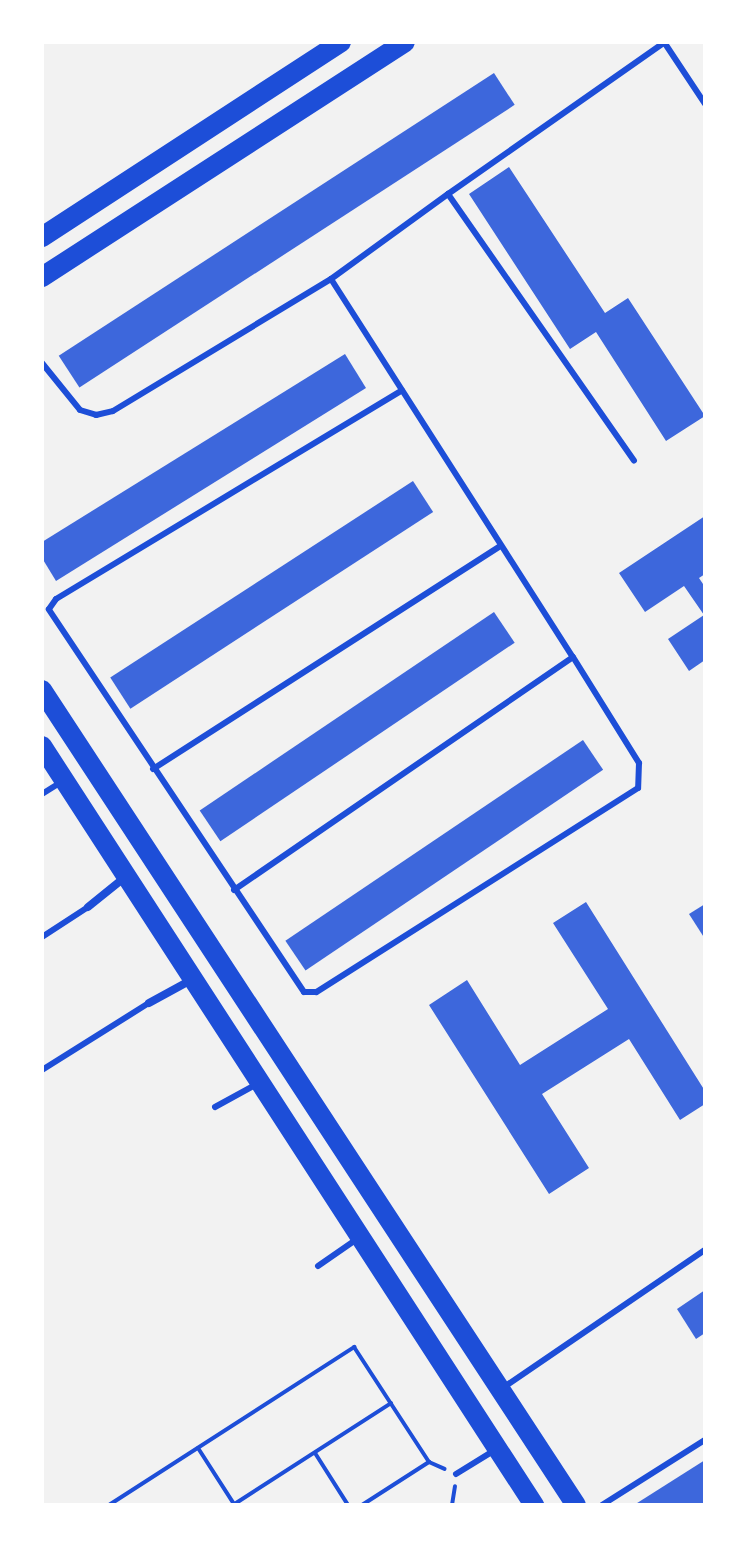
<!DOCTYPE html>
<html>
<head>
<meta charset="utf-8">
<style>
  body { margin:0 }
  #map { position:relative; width:747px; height:1547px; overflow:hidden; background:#f2f2f2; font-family:Lato,sans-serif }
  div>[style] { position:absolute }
  .building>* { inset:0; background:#3d67dc; transform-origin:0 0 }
  .path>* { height:4px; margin:-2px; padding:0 2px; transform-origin:2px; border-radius:2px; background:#1d4ed8 }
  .service>* { height:6px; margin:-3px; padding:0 3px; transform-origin:3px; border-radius:3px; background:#1d4ed8 }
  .minor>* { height:8px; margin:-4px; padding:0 4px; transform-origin:4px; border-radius:4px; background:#1d4ed8 }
  .primary>* { height:20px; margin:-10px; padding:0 10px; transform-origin:10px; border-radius:10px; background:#1d4ed8 }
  span { translate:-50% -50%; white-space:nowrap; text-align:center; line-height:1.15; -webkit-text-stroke:8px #fff; paint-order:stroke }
  .frame { position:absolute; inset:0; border:44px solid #fff; pointer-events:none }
</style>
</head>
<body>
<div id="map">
  <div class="building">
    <div style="left:494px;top:73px;width:38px;height:519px;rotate:57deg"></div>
    <div style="clip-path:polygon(509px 167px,605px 313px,628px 298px,705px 416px,666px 441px,596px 332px,570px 349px,469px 194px)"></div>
    <div style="clip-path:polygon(345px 354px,366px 388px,56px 581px,42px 558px,42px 542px)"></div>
    <div style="left:413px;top:481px;width:37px;height:361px;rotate:57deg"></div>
    <div style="clip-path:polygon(705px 516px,705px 574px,699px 578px,705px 587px,705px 660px,689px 671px,668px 639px,704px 615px,684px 586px,645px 612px,619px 573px)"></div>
    <div style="left:494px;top:612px;width:37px;height:355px;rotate:56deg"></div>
    <div style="left:583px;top:740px;width:36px;height:359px;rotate:56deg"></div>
    <div style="clip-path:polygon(586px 902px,705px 1091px,705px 1104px,680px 1120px,629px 1039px,542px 1094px,589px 1168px,549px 1194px,429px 1005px,467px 980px,520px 1065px,608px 1009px,553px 923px)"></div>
    <div style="clip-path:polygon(705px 904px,705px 939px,689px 914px)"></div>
    <div style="clip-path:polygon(705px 1290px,705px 1333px,696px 1339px,677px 1309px)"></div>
    <div style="clip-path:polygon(705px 1460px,705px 1505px,634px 1505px)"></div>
  </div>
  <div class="path">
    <div style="left:198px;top:1448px;width:67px;rotate:57.3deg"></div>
    <div style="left:315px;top:1453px;width:62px;rotate:57.6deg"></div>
    <div style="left:109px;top:1505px;width:292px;rotate:-32.8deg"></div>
    <div style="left:354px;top:1347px;width:137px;rotate:56.9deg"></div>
    <div style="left:233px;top:1505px;width:188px;rotate:-32.8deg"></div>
    <div style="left:362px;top:1505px;width:80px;rotate:-32.7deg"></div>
    <div style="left:429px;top:1462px;width:17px;rotate:24deg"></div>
    <div style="left:452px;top:1505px;width:19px;rotate:-81deg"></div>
  </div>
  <div class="service">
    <div style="left:664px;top:42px;width:74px;rotate:56.5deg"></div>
    <div style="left:448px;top:194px;width:264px;rotate:-35deg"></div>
    <div style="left:331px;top:279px;width:145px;rotate:-36deg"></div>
    <div style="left:448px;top:194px;width:325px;rotate:55.1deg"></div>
    <div style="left:42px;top:363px;width:60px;rotate:51deg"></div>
    <div style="left:80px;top:410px;width:17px;rotate:17deg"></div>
    <div style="left:96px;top:415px;width:17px;rotate:-13deg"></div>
    <div style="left:113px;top:411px;width:255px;rotate:-31.2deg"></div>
    <div style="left:331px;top:279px;width:449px;rotate:57.4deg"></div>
    <div style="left:573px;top:657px;width:125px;rotate:58.1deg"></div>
    <div style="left:639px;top:763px;width:25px;rotate:92deg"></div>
    <div style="left:638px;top:788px;width:381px;rotate:147.6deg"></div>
    <div style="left:316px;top:992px;width:12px;rotate:180deg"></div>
    <div style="left:304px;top:992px;width:460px;rotate:-123.7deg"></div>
    <div style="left:49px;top:609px;width:12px;rotate:-55deg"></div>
    <div style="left:56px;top:599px;width:404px;rotate:-31.1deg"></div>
    <div style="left:153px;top:769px;width:413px;rotate:-32.7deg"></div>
    <div style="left:42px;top:794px;width:25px;rotate:-32deg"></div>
    <div style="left:234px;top:890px;width:411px;rotate:-34.5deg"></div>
    <div style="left:42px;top:937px;width:55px;rotate:-33.1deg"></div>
    <div style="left:42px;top:1070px;width:126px;rotate:-32.1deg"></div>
    <div style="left:215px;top:1107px;width:46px;rotate:-28.8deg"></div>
    <div style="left:318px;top:1266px;width:47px;rotate:-34.7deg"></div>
    <div style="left:504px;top:1387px;width:243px;rotate:-34.3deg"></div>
    <div style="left:456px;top:1474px;width:46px;rotate:-31.6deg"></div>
    <div style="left:602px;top:1505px;width:122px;rotate:-32.3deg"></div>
  </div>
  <div class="minor">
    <div style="left:88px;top:907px;width:46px;rotate:-38.9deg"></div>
    <div style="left:149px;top:1003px;width:48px;rotate:-28.7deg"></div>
  </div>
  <div class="primary">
    <div style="left:42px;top:237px;width:357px;rotate:-33.1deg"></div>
    <div style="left:42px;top:277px;width:432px;rotate:-32.9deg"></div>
    <div style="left:42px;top:690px;width:974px;rotate:56.77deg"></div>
    <div style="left:42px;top:746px;width:905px;rotate:57.05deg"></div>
  </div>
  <div class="frame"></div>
</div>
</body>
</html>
